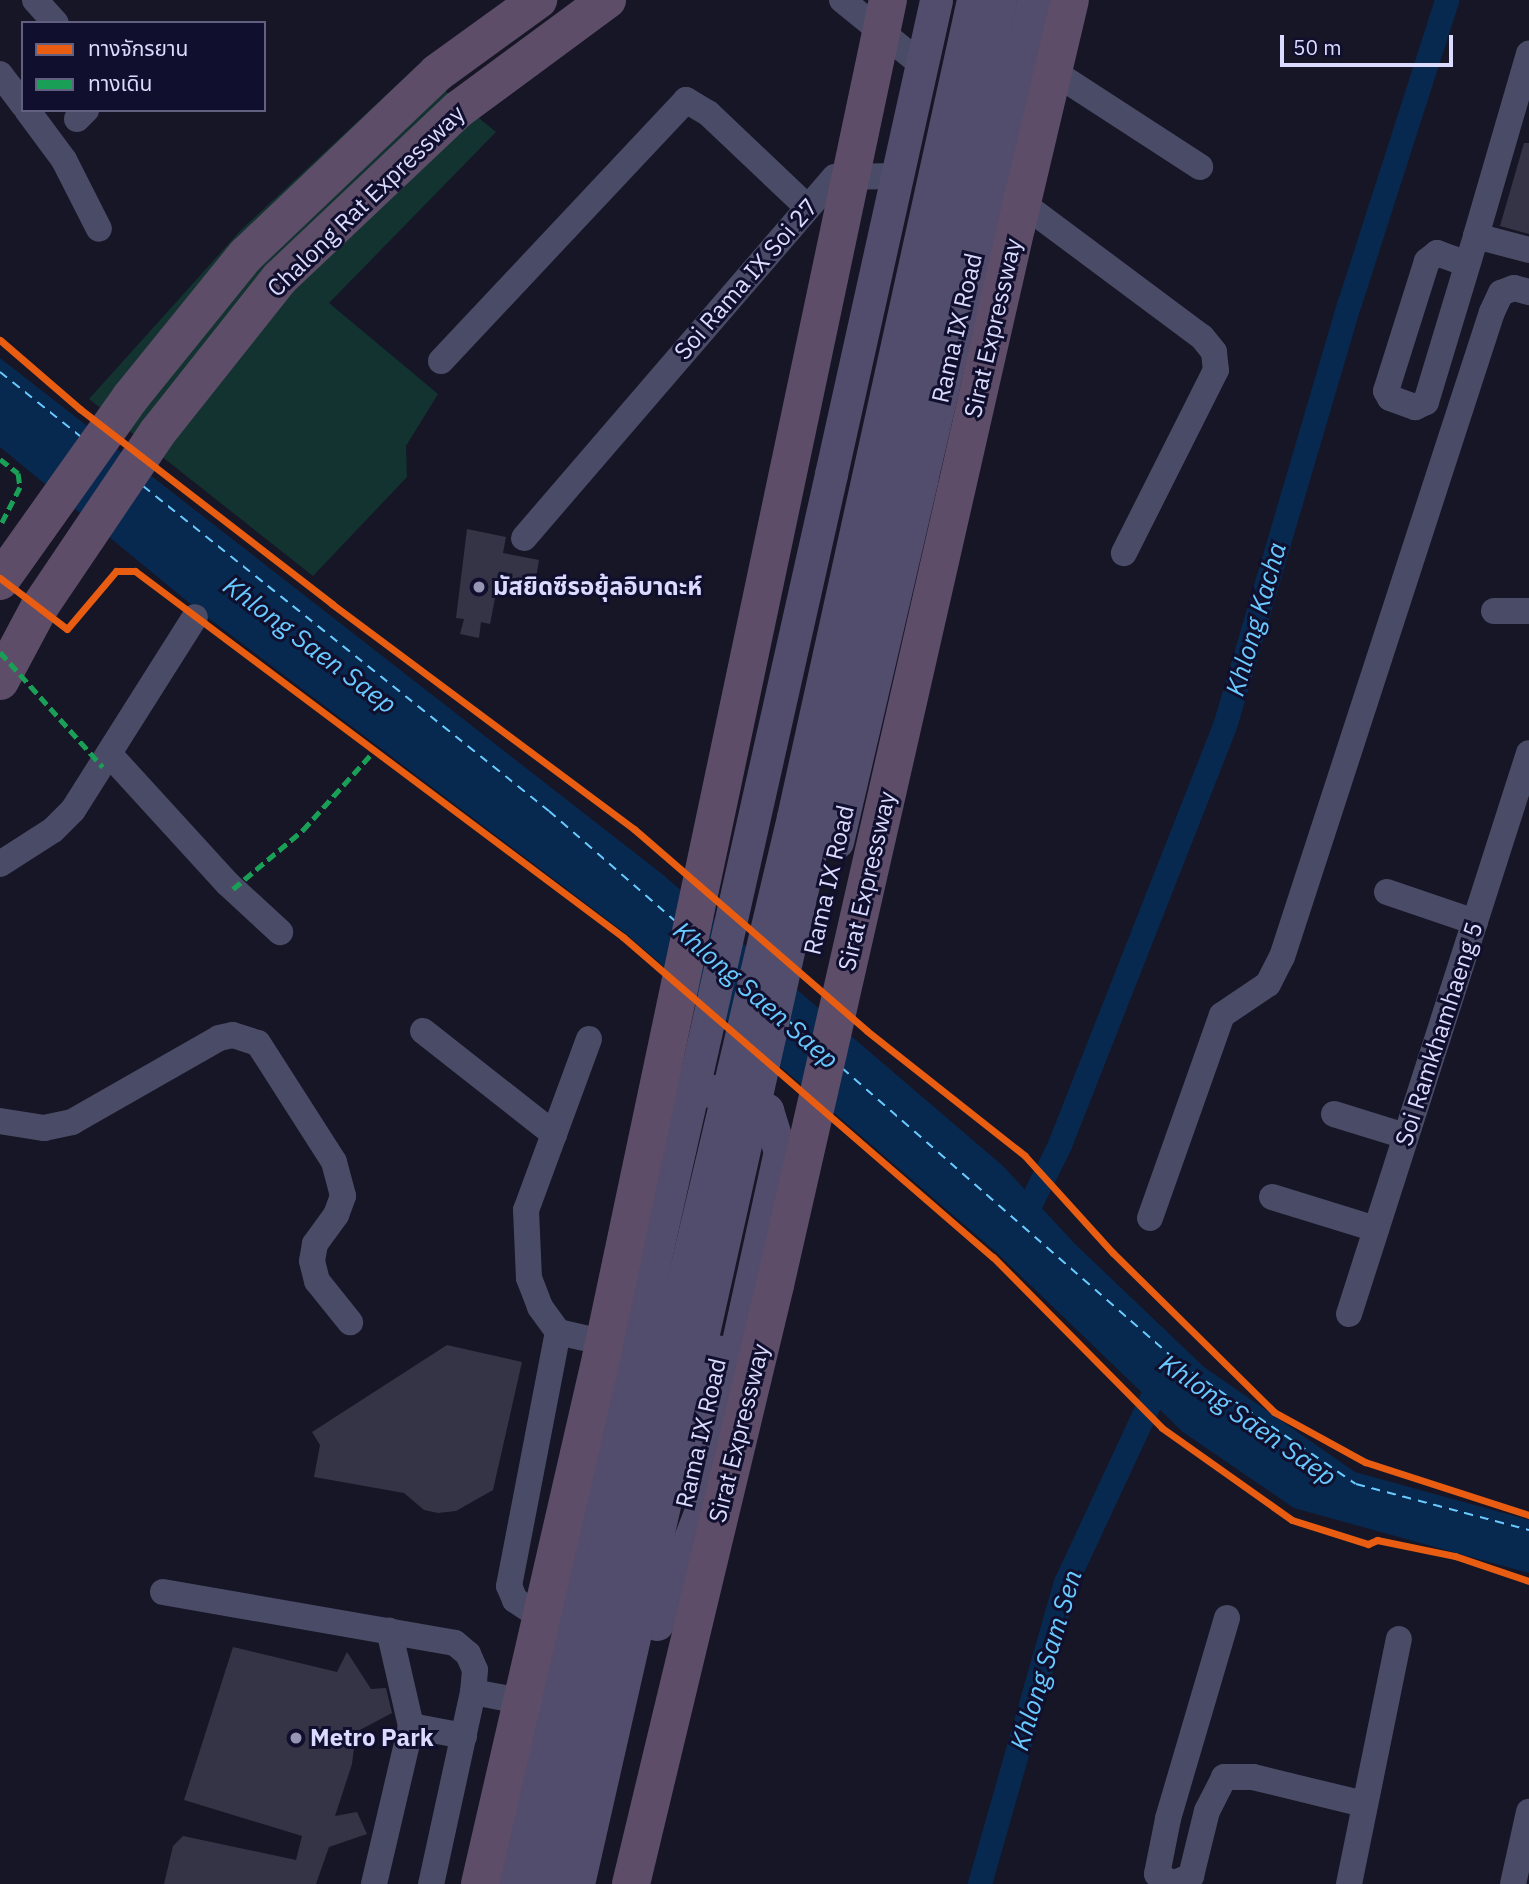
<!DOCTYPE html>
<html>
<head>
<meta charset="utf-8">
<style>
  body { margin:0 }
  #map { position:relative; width:1529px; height:1884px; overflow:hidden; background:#161626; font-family:"IBM Plex Sans","Noto Sans Thai",sans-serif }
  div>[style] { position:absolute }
  .green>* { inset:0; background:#123330 }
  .water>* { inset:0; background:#08294f }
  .canal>* { height:24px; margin:-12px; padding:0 12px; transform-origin:12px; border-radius:12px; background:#08294f }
  .ferry>* { height:2px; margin-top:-1px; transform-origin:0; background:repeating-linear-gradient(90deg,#68caff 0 9px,transparent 0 16px) }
  .building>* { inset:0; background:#353447 }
  .minor>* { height:26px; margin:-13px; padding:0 13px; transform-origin:13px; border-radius:13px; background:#4a4c67 }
  .major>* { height:33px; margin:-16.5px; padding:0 16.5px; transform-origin:16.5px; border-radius:16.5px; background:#524d6c }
  .highway>* { height:38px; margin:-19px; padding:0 19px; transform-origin:19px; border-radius:19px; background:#5d4d68 }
  .major-bridge>* { height:33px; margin:-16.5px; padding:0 16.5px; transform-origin:16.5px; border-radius:16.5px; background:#524d6c }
  .highway-bridge>* { height:38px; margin:-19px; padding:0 19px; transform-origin:19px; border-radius:19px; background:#5d4d68 }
  .quiet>* { height:5px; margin-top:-2.5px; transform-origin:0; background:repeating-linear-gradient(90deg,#1a9f57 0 10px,transparent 0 15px) }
  .cycleway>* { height:7px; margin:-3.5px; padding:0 3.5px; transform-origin:3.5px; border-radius:3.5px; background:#e95d12 }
  .dots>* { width:19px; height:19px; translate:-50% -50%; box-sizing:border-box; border:4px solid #100f2d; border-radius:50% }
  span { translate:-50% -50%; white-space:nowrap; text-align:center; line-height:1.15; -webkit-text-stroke:6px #100f2d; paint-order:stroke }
  .street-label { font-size:24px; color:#dbdaff }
  .poi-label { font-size:24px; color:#dbdaff; font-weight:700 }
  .left { translate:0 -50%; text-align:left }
  .water-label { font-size:26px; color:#68caff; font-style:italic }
  .legend { position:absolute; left:21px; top:21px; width:245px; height:91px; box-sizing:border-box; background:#100f2d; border:2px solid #616081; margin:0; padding:9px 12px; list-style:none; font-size:21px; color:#dbdaff }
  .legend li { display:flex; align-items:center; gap:14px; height:35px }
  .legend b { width:35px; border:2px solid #616081 }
  .scale { position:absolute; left:1280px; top:35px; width:173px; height:32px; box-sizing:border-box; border:4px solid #dbdaff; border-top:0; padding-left:9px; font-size:21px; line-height:24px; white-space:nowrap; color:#dbdaff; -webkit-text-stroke:5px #100f2d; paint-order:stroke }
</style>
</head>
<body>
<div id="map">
  <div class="green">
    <div style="clip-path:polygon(416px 67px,496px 132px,329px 303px,438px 394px,406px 446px,407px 477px,313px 576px,89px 399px,241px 230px)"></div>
  </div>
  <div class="water">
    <div style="clip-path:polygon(0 358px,662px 874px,1003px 1166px,1075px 1244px,1204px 1367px,1355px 1472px,1529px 1520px,1529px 1573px,1294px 1508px,1183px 1432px,996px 1252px,625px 933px,199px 611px,0 447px)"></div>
  </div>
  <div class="canal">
    <div style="left:1022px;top:1222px;width:86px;rotate:-63.7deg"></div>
    <div style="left:1060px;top:1145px;width:453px;rotate:-68.5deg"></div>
    <div style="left:1226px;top:723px;width:438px;rotate:-73.6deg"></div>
    <div style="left:1350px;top:303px;width:318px;rotate:-72.2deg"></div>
    <div style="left:980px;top:1884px;width:313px;rotate:-74.1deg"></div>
    <div style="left:1066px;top:1583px;width:234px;rotate:-65deg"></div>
  </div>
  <div class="ferry">
    <div style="left:0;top:372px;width:104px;rotate:38.7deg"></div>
    <div style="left:143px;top:486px;width:520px;rotate:38.68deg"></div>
    <div style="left:549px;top:811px;width:167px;rotate:41.1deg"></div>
    <div style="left:790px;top:1022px;width:29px;rotate:41deg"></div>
    <div style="left:842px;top:1068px;width:448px;rotate:41.2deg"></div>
    <div style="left:1179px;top:1363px;width:214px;rotate:34.4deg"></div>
    <div style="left:1356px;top:1484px;width:179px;rotate:14.9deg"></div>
  </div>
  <div class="building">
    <div style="clip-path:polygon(1524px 143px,1529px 143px,1529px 234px,1500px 226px)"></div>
    <div style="clip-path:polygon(467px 529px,506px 537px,503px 553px,539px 560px,534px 590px,498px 583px,490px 624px,481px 622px,479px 638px,460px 634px,464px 619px,456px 618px)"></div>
    <div style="clip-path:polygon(447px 1345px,522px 1362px,493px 1490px,456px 1511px,438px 1513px,424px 1510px,404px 1493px,314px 1477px,320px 1445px,312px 1432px)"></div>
    <div style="clip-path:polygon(233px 1647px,337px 1672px,347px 1652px,371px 1689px,386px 1688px,392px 1713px,356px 1732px,352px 1764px,335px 1816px,357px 1812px,367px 1834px,329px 1847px,316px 1884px,164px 1884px,173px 1846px,183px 1836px,296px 1860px,302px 1836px,184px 1800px)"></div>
  </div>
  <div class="minor">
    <div style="left:35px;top:0;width:31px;rotate:48deg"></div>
    <div style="left:842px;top:0;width:102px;rotate:39deg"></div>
    <div style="left:1040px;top:63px;width:191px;rotate:33deg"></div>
    <div style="left:0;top:74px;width:38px;rotate:53deg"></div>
    <div style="left:27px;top:110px;width:62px;rotate:53.5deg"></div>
    <div style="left:64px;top:160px;width:77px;rotate:63.1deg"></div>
    <div style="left:77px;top:119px;width:13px;rotate:-45deg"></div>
    <div style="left:1010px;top:194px;width:239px;rotate:36.7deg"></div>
    <div style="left:1202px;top:337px;width:19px;rotate:51deg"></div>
    <div style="left:1214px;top:352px;width:18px;rotate:84deg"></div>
    <div style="left:1216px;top:370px;width:205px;rotate:116.7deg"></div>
    <div style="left:1476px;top:236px;width:55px;rotate:14.8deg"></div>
    <div style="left:1467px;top:264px;width:32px;rotate:-160deg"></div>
    <div style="left:1437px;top:253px;width:13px;rotate:141deg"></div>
    <div style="left:1427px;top:261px;width:136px;rotate:107.5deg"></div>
    <div style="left:1386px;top:391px;width:8px;rotate:60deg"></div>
    <div style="left:1390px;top:398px;width:27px;rotate:20deg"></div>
    <div style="left:1415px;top:407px;width:12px;rotate:-24deg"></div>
    <div style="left:1426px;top:402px;width:173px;rotate:-73.2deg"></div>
    <div style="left:1476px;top:236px;width:190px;rotate:-73.8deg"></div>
    <div style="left:441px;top:361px;width:358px;rotate:-46.8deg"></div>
    <div style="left:686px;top:100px;width:26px;rotate:31deg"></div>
    <div style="left:708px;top:113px;width:135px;rotate:43.5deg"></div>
    <div style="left:524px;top:538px;width:476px;rotate:-49.3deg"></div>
    <div style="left:835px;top:177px;width:62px;rotate:-0.9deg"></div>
    <div style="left:1494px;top:611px;width:35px"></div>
    <div style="left:111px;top:756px;width:173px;rotate:47.6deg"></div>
    <div style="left:228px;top:884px;width:71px;rotate:42.7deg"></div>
    <div style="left:0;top:864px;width:63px;rotate:-32.7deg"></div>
    <div style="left:53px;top:830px;width:28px;rotate:-45deg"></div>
    <div style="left:73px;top:810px;width:228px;rotate:-57.7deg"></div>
    <div style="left:1387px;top:892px;width:93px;rotate:18.8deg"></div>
    <div style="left:423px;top:1031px;width:167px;rotate:38.2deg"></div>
    <div style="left:589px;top:1039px;width:182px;rotate:110.2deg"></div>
    <div style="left:526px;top:1210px;width:68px;rotate:87.5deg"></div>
    <div style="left:529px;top:1278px;width:31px;rotate:69deg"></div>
    <div style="left:540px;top:1307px;width:31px;rotate:54deg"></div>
    <div style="left:558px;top:1332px;width:49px;rotate:12.9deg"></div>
    <div style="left:1334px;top:1114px;width:74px;rotate:17.2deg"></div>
    <div style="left:0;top:1121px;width:45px;rotate:9deg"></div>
    <div style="left:44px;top:1128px;width:29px;rotate:-12deg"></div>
    <div style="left:72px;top:1122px;width:169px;rotate:-29.7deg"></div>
    <div style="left:219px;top:1038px;width:14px;rotate:-12deg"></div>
    <div style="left:233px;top:1035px;width:26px;rotate:18deg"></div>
    <div style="left:258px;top:1043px;width:141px;rotate:57.4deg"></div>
    <div style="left:334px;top:1162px;width:35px;rotate:75deg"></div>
    <div style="left:343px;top:1196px;width:20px;rotate:110deg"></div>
    <div style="left:336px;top:1215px;width:36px;rotate:126deg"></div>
    <div style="left:315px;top:1244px;width:17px;rotate:100deg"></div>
    <div style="left:312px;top:1261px;width:21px;rotate:76deg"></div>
    <div style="left:317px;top:1281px;width:53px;rotate:51.2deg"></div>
    <div style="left:1272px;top:1197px;width:109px;rotate:17.1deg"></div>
    <div style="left:1150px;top:1218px;width:215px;rotate:-70.5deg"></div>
    <div style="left:1222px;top:1015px;width:55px;rotate:-34deg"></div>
    <div style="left:1268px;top:984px;width:30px;rotate:-63deg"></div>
    <div style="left:1282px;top:957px;width:678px;rotate:-71.97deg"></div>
    <div style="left:1492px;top:312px;width:21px;rotate:-65deg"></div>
    <div style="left:1501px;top:293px;width:14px;rotate:-21deg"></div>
    <div style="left:1514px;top:288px;width:16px;rotate:15deg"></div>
    <div style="left:1349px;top:1314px;width:589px;rotate:-72.21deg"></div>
    <div style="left:163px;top:1592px;width:296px;rotate:9.9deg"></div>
    <div style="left:455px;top:1643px;width:17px;rotate:40deg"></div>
    <div style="left:468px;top:1654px;width:17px;rotate:66deg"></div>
    <div style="left:475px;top:1670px;width:22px;rotate:95deg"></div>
    <div style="left:473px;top:1692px;width:197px;rotate:102.3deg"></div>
    <div style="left:1227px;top:1618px;width:209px;rotate:106.4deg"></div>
    <div style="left:1168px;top:1819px;width:56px;rotate:101.3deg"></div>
    <div style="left:1157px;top:1874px;width:19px;rotate:32deg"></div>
    <div style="left:1173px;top:1884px;width:20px;rotate:-24deg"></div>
    <div style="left:1191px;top:1876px;width:67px;rotate:-76.2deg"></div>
    <div style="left:1207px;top:1811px;width:38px;rotate:-63deg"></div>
    <div style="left:1224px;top:1777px;width:29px"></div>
    <div style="left:1253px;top:1777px;width:114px;rotate:13.7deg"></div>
    <div style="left:554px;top:1626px;width:47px;rotate:-146.3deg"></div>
    <div style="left:515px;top:1600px;width:15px;rotate:-113deg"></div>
    <div style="left:509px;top:1586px;width:259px;rotate:-79.1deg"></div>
    <div style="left:473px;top:1692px;width:65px;rotate:10.6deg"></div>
    <div style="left:411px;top:1726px;width:54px;rotate:10.7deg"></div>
    <div style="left:374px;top:1884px;width:162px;rotate:-76.8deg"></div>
    <div style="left:411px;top:1726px;width:98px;rotate:-102.9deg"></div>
    <div style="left:1349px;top:1884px;width:250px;rotate:-78.5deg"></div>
    <div style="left:1513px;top:1884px;width:74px;rotate:-77.5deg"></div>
  </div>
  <div class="major">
    <div style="left:831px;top:474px;width:485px;rotate:-77.5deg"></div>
    <div style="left:921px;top:480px;width:493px;rotate:-76.8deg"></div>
    <div style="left:576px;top:1504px;width:96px;rotate:89.4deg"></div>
    <div style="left:657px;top:1624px;width:122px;rotate:-68.9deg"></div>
    <div style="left:701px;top:1510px;width:367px;rotate:-77.6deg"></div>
    <div style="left:780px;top:1152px;width:44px;rotate:-107.2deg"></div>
    <div style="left:767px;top:1110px;width:31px;rotate:-148deg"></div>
    <div style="left:741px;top:1094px;width:36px;rotate:-174deg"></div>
    <div style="left:705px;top:1090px;width:31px;rotate:167deg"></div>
    <div style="left:675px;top:1097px;width:11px;rotate:124deg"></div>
    <div style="left:513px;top:1884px;width:428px;rotate:-77.2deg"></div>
    <div style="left:546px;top:1884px;width:527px;rotate:-77.28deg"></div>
    <div style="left:578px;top:1884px;width:519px;rotate:-77.2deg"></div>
  </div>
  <div class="highway">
    <div style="left:0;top:581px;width:224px;rotate:-54.6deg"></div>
    <div style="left:130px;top:398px;width:184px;rotate:-51deg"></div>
    <div style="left:246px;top:255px;width:264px;rotate:-43.6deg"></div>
    <div style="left:437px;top:73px;width:125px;rotate:-35.9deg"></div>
    <div style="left:0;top:681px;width:83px;rotate:-61.9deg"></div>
    <div style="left:39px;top:608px;width:211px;rotate:-56deg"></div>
    <div style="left:157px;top:433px;width:198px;rotate:-51.6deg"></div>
    <div style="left:280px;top:278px;width:246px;rotate:-43.4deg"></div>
    <div style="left:459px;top:109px;width:184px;rotate:-36.4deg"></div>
    <div style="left:631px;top:1884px;width:616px;rotate:-76.48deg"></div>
    <div style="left:775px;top:1285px;width:1084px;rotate:-77.16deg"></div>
  </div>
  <div class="major-bridge">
    <div style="left:837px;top:842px;width:372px;rotate:-76.9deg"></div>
    <div style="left:662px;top:1370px;width:568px;rotate:-76.67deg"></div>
    <div style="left:793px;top:817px;width:837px;rotate:-77.58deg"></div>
    <div style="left:693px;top:1378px;width:1412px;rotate:-77.44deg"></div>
    <div style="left:696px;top:1454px;width:105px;rotate:-77.3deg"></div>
    <div style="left:608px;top:1467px;width:1018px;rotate:-77.34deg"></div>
  </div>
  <div class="highway-bridge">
    <div style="left:1016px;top:228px;width:234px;rotate:-76.7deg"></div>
    <div style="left:480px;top:1884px;width:540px;rotate:-77.05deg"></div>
    <div style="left:601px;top:1358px;width:1388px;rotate:-78.07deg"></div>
  </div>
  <div class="quiet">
    <div style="left:0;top:459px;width:23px;rotate:38deg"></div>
    <div style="left:18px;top:473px;width:14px;rotate:82deg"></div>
    <div style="left:20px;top:487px;width:44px;rotate:117.1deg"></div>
    <div style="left:0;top:652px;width:154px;rotate:48.2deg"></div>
    <div style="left:233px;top:889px;width:92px;rotate:-40.1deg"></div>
    <div style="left:303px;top:830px;width:108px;rotate:-48deg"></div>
  </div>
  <div class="cycleway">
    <div style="left:0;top:340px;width:106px;rotate:40.8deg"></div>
    <div style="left:80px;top:409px;width:319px;rotate:37.7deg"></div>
    <div style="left:332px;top:604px;width:377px;rotate:36.7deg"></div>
    <div style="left:634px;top:829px;width:308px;rotate:40.9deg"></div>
    <div style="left:867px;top:1031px;width:201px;rotate:38.3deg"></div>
    <div style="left:1025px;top:1156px;width:131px;rotate:47.8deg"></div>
    <div style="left:1113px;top:1253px;width:226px;rotate:44.6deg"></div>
    <div style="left:1274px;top:1412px;width:104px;rotate:28.8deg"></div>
    <div style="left:1365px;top:1462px;width:172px;rotate:17.9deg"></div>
    <div style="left:0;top:578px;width:84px;rotate:37.3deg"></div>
    <div style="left:67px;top:629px;width:76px;rotate:-49.8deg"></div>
    <div style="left:116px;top:571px;width:19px"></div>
    <div style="left:135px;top:571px;width:610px;rotate:36.87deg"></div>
    <div style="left:623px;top:937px;width:489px;rotate:40.9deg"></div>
    <div style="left:993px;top:1257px;width:240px;rotate:45.3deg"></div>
    <div style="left:1162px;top:1428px;width:159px;rotate:35.3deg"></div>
    <div style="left:1292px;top:1520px;width:80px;rotate:17.5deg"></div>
    <div style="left:1368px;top:1544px;width:10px;rotate:-24deg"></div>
    <div style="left:1377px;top:1540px;width:80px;rotate:11.6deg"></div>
    <div style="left:1455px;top:1556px;width:78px;rotate:18.7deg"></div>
  </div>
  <div class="dots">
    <div style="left:479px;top:587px;background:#9695b3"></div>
    <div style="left:296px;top:1738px;background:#9695b3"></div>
  </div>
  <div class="street-label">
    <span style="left:366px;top:201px;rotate:-44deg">Chalong Rat Expressway</span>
    <span style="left:746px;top:279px;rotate:-49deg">Soi Rama IX Soi 27</span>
    <span style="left:957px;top:328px;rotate:-77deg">Rama IX Road</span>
    <span style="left:993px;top:328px;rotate:-77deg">Sirat Expressway</span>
    <span style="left:829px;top:880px;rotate:-77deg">Rama IX Road</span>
    <span style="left:867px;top:881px;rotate:-77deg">Sirat Expressway</span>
    <span style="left:1439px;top:1034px;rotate:-72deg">Soi Ramkhamhaeng 5</span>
    <span style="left:701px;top:1433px;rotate:-77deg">Rama IX Road</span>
    <span style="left:739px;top:1433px;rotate:-76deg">Sirat Expressway</span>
  </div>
  <div class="poi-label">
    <span class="left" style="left:493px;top:587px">มัสยิดซีรอยุ้ลอิบาดะห์</span>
    <span class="left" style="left:310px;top:1738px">Metro Park</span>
  </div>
  <div class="water-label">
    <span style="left:1256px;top:619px;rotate:-74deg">Khlong Kacha</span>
    <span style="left:310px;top:645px;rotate:37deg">Khlong Saen Saep</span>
    <span style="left:756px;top:995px;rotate:41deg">Khlong Saen Saep</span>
    <span style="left:1248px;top:1420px;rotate:35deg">Khlong Saen Saep</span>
    <span style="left:1046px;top:1660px;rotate:-73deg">Khlong Sam Sen</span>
  </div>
  <ul class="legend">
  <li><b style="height:9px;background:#e95d12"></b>ทางจักรยาน</li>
  <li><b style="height:9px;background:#1a9f57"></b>ทางเดิน</li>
  </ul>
  <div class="scale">50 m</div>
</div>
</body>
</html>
